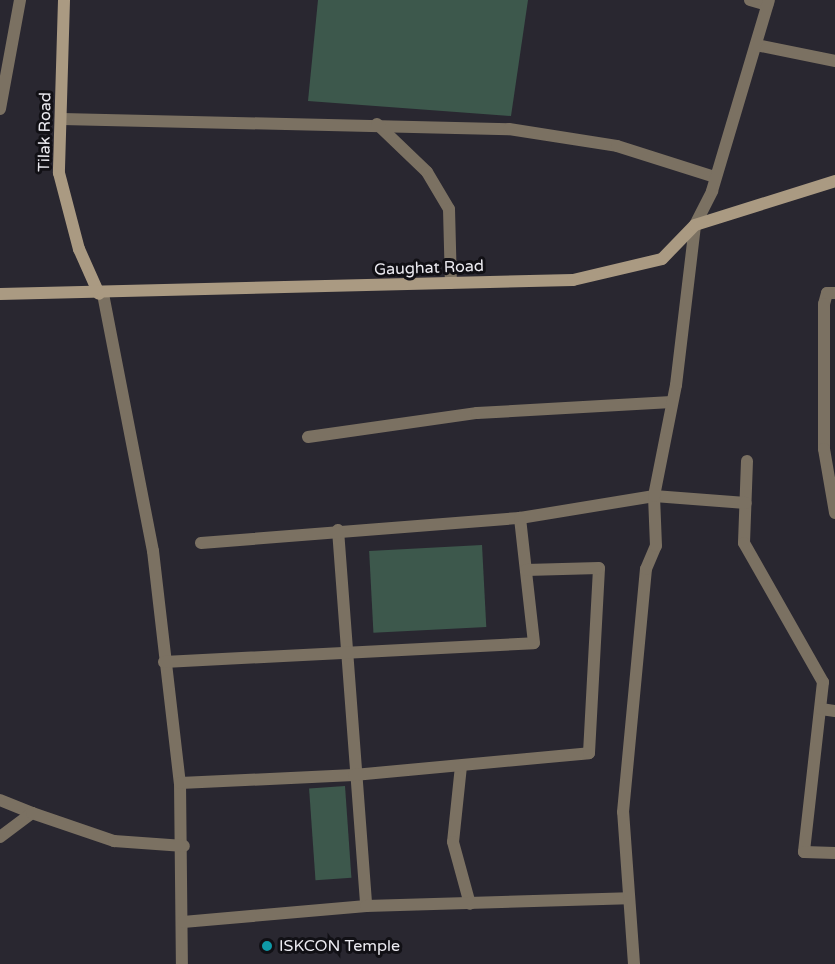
<!DOCTYPE html>
<html>
<head>
<meta charset="utf-8">
<style>
  body { margin:0 }
  #map { position:relative; width:835px; height:964px; overflow:hidden; background:#292730; font-family:"Varela Round",sans-serif }
  div>[style] { position:absolute }
  .green>* { inset:0; background:#3d584c; transform-origin:0 0 }
  .minor>* { height:12px; margin:-6px; padding:0 6px; transform-origin:6px; border-radius:6px; background:#7b7162 }
  .tertiary>* { height:12px; margin:-6px; padding:0 6px; transform-origin:6px; border-radius:6px; background:#7b7162 }
  .secondary>* { height:12px; margin:-6px; padding:0 6px; transform-origin:6px; border-radius:6px; background:#aa9a82 }
  .dots>* { width:16px; height:16px; translate:-50% -50%; box-sizing:border-box; border:3px solid #111015; border-radius:50% }
  span { translate:-50% -50%; white-space:nowrap; text-align:center; line-height:1.15; -webkit-text-stroke:6px #111015; paint-order:stroke }
  .street-label { font-size:16px; color:#ecebf1 }
  .poi-label { font-size:16px; color:#ecebf1 }
  .left { translate:0 -50%; text-align:left }
</style>
</head>
<body>
<div id="map">
  <div class="green">
    <div style="clip-path:polygon(318px 0,528px 0,511px 116px,308px 101px)"></div>
    <div style="left:482px;top:545px;width:82px;height:113px;rotate:87deg"></div>
    <div style="left:345px;top:786px;width:92px;height:36px;rotate:86deg"></div>
  </div>
  <div class="minor">
    <div style="left:750px;top:0;width:18px;rotate:16deg"></div>
    <div style="left:756px;top:45px;width:81px;rotate:11.4deg"></div>
    <div style="left:0;top:109px;width:111px;rotate:-79.6deg"></div>
    <div style="left:62px;top:119px;width:447px;rotate:1.3deg"></div>
    <div style="left:509px;top:129px;width:109px;rotate:8.9deg"></div>
    <div style="left:617px;top:146px;width:103px;rotate:17.6deg"></div>
    <div style="left:377px;top:124px;width:69px;rotate:43.8deg"></div>
    <div style="left:427px;top:172px;width:43px;rotate:59.3deg"></div>
    <div style="left:449px;top:209px;width:74px;rotate:88.5deg"></div>
    <div style="left:835px;top:293px;width:8px;rotate:180deg"></div>
    <div style="left:827px;top:293px;width:11px;rotate:105deg"></div>
    <div style="left:824px;top:304px;width:145px;rotate:90deg"></div>
    <div style="left:824px;top:449px;width:65px;rotate:80.2deg"></div>
    <div style="left:103px;top:294px;width:262px;rotate:79deg"></div>
    <div style="left:153px;top:551px;width:234px;rotate:83.4deg"></div>
    <div style="left:180px;top:783px;width:181px;rotate:89.4deg"></div>
    <div style="left:308px;top:437px;width:171px;rotate:-8.1deg"></div>
    <div style="left:477px;top:413px;width:195px;rotate:-3.2deg"></div>
    <div style="left:747px;top:461px;width:82px;rotate:92.1deg"></div>
    <div style="left:744px;top:543px;width:160px;rotate:60.4deg"></div>
    <div style="left:823px;top:682px;width:171px;rotate:96.4deg"></div>
    <div style="left:804px;top:852px;width:31px;rotate:2deg"></div>
    <div style="left:338px;top:530px;width:377px;rotate:85.7deg"></div>
    <div style="left:201px;top:543px;width:320px;rotate:-4.5deg"></div>
    <div style="left:520px;top:518px;width:136px;rotate:-9.3deg"></div>
    <div style="left:654px;top:496px;width:92px;rotate:4.4deg"></div>
    <div style="left:164px;top:662px;width:370px;rotate:-2.9deg"></div>
    <div style="left:534px;top:643px;width:126px;rotate:-96.4deg"></div>
    <div style="left:821px;top:709px;width:14px;rotate:8deg"></div>
    <div style="left:461px;top:766px;width:76px;rotate:96deg"></div>
    <div style="left:453px;top:842px;width:64px;rotate:74.7deg"></div>
    <div style="left:180px;top:783px;width:174px;rotate:-2.6deg"></div>
    <div style="left:354px;top:775px;width:236px;rotate:-5.3deg"></div>
    <div style="left:589px;top:753px;width:185px;rotate:-86.9deg"></div>
    <div style="left:599px;top:568px;width:73px;rotate:178.4deg"></div>
    <div style="left:0;top:800px;width:35px;rotate:22deg"></div>
    <div style="left:32px;top:813px;width:40px;rotate:143deg"></div>
    <div style="left:32px;top:813px;width:87px;rotate:18.9deg"></div>
    <div style="left:114px;top:841px;width:70px;rotate:4.1deg"></div>
    <div style="left:183px;top:922px;width:184px;rotate:-5deg"></div>
    <div style="left:366px;top:906px;width:262px;rotate:-1.7deg"></div>
    <div style="left:634px;top:964px;width:152px;rotate:-94.1deg"></div>
    <div style="left:623px;top:812px;width:244px;rotate:-84.6deg"></div>
    <div style="left:646px;top:569px;width:25px;rotate:-67deg"></div>
    <div style="left:656px;top:546px;width:50px;rotate:-92.3deg"></div>
    <div style="left:654px;top:496px;width:113px;rotate:-78.8deg"></div>
    <div style="left:676px;top:385px;width:161px;rotate:-83.2deg"></div>
  </div>
  <div class="tertiary">
    <div style="left:695px;top:225px;width:38px;rotate:-63deg"></div>
    <div style="left:712px;top:191px;width:199px;rotate:-73.4deg"></div>
  </div>
  <div class="secondary">
    <div style="left:64px;top:0;width:173px;rotate:91.7deg"></div>
    <div style="left:59px;top:173px;width:79px;rotate:75.3deg"></div>
    <div style="left:79px;top:249px;width:49px;rotate:66deg"></div>
    <div style="left:0;top:294px;width:573px;rotate:-1.4deg"></div>
    <div style="left:573px;top:280px;width:91px;rotate:-13.3deg"></div>
    <div style="left:662px;top:259px;width:47px;rotate:-45.9deg"></div>
    <div style="left:695px;top:225px;width:147px;rotate:-17.4deg"></div>
  </div>
  <div class="dots">
    <div style="left:267px;top:946px;background:#0f9aa8"></div>
  </div>
  <div class="street-label">
    <span style="left:45px;top:132px;rotate:-89deg">Tilak Road</span>
    <span style="left:429px;top:268px;rotate:-2deg">Gaughat Road</span>
  </div>
  <div class="poi-label">
    <span class="left" style="left:279px;top:946px">ISKCON Temple</span>
  </div>
</div>
</body>
</html>
